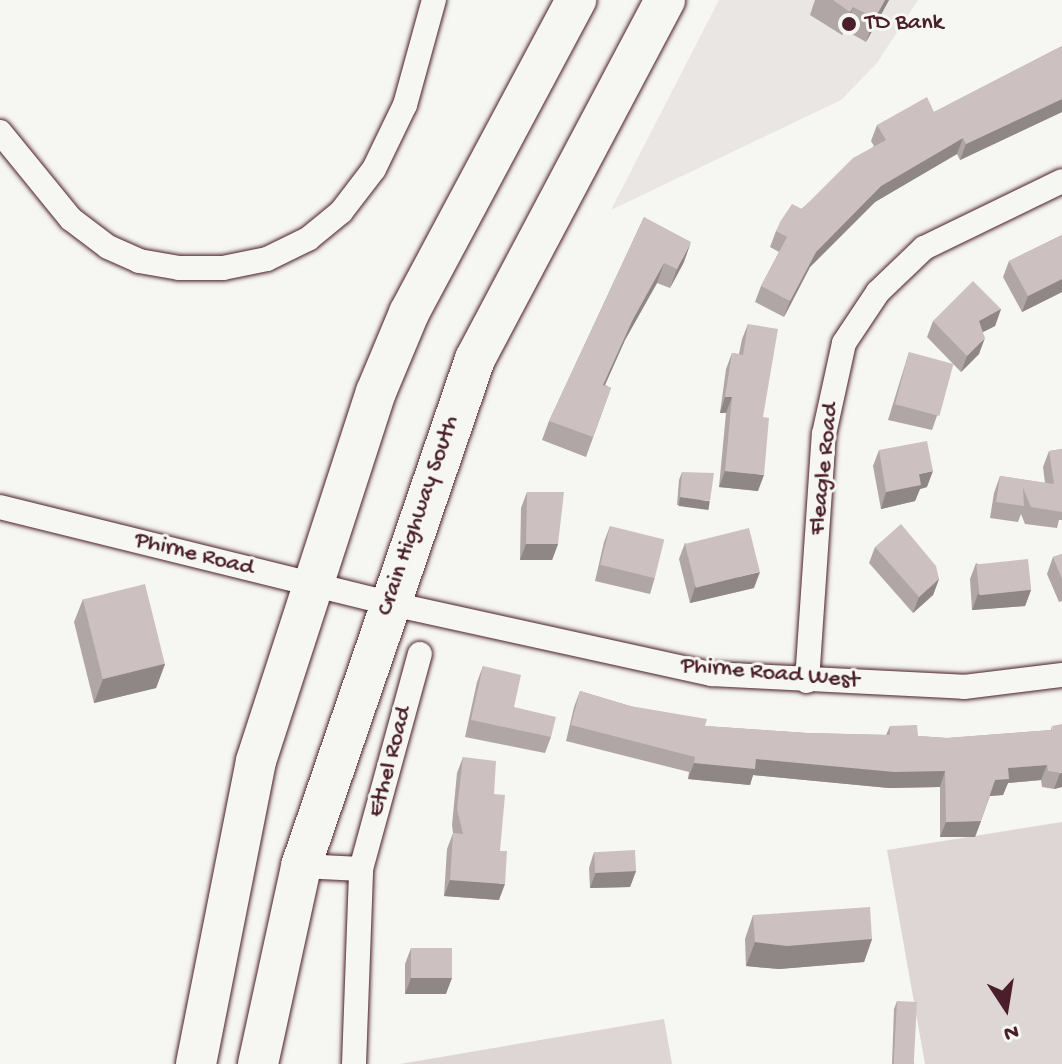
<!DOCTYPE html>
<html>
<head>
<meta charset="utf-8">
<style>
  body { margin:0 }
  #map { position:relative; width:1062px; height:1064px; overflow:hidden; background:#f6f6f2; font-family:"Gochi Hand",sans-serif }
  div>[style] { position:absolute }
  .built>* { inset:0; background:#e9e6e3 }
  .green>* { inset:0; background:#ddd6d5 }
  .roads { filter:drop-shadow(0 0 2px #4a1f2b) drop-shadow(0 0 2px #4a1f2b) }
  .street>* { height:24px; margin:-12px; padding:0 12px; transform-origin:12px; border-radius:12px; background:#f6f6f2 }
  .primary>* { height:40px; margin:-20px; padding:0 20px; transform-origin:20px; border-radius:20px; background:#f6f6f2 }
  .wall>* { inset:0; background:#afa6a5 }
  .shaded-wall>* { inset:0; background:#8f8786; transform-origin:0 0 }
  .building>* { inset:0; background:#ccc1c0; transform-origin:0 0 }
  .dots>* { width:22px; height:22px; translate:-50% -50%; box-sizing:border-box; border:4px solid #f6f6f2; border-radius:50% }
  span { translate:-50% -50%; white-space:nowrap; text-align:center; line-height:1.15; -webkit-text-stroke:6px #f6f6f2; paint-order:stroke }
  .poi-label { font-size:24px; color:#4a1f2b }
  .left { translate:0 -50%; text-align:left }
  .street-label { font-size:24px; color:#4a1f2b }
  .north { position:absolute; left:966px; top:968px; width:80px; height:80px; -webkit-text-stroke:6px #f6f6f2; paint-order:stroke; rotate:168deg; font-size:22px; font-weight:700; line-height:32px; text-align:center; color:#4a1f2b }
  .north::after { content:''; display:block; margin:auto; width:28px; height:36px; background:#4a1f2b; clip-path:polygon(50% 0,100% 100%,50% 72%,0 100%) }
</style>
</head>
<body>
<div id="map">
  <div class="built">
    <div style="clip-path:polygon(719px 0,918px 0,877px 63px,841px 100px,611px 210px)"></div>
  </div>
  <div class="green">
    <div style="clip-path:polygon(1062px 822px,1062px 1064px,925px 1064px,887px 850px)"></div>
    <div style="clip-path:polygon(664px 1019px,672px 1064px,400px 1064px)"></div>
  </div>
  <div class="roads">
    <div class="street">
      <div style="left:0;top:132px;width:112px;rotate:50.8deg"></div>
      <div style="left:71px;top:219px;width:46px;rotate:37.1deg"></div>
      <div style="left:108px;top:247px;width:34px;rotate:24deg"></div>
      <div style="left:139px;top:261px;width:41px;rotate:9.9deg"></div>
      <div style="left:179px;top:268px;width:44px"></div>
      <div style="left:223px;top:268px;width:45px;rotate:-11.6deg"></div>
      <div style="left:267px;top:259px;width:46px;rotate:-26deg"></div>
      <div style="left:308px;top:239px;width:43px;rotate:-39.3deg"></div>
      <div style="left:341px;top:212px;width:54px;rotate:-52.5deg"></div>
      <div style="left:374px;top:169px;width:71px;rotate:-64.2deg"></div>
      <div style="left:405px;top:105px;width:109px;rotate:-74.6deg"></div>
      <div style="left:0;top:507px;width:400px;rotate:13.9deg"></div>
      <div style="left:388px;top:603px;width:331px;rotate:12.4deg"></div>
      <div style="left:711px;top:674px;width:253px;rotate:2.9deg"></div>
      <div style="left:964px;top:687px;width:99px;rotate:-7deg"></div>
      <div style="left:807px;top:681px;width:248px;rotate:-86.1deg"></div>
      <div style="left:824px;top:434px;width:93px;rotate:-77.6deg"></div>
      <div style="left:844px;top:343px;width:61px;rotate:-56.3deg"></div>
      <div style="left:878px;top:292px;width:64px;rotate:-43.7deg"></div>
      <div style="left:924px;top:248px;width:153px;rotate:-25.9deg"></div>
      <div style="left:301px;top:866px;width:60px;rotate:2.9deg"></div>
      <div style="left:354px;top:1064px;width:195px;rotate:-87.9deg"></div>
      <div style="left:361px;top:869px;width:223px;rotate:-74.7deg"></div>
    </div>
    <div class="primary">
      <div style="left:196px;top:1064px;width:309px;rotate:-78.8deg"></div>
      <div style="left:256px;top:761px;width:388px;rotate:-72deg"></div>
      <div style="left:376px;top:392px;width:86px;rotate:-67.3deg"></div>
      <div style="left:409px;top:313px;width:355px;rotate:-61.9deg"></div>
      <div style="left:258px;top:1064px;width:203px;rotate:-77.7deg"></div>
      <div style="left:301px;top:866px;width:536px;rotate:-71.06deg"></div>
      <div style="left:475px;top:359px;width:406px;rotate:-62.1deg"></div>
    </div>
  </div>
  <div class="wall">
    <div style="clip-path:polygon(815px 0,889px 0,866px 42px,845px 30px,842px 35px,810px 15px)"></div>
    <div style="clip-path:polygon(1062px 46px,1062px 112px,960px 160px,957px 154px,875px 202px,810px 267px,784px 317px,755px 302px,761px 286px,779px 252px,770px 247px,776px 231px,874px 146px,871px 141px,877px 125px,934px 112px)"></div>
    <div style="clip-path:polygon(644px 217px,684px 262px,670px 288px,657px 283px,625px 340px,605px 385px,611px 388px,586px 457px,542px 440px,549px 421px)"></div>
    <div style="clip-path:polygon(1062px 235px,1062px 292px,1022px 312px,1003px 277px,1009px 261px)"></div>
    <div style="clip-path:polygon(1001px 309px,995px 326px,983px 332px,979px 354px,961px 372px,927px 337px,933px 321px)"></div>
    <div style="clip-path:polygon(748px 324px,763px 417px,758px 491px,719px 487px,726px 413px,720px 413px,726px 369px,732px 353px,739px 354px,742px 339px)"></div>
    <div style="clip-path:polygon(909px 352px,938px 413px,932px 430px,888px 420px)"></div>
    <div style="clip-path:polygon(1062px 449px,1062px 520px,1059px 520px,1057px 528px,1025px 524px,1021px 514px,1018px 522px,990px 518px,994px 493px,1000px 476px,1045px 483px,1043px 467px,1049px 451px)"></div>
    <div style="clip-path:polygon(879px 450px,927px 487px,920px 489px,915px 501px,881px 509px,873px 466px)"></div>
    <div style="clip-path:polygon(682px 472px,707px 509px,677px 505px,679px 480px)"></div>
    <div style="clip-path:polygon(527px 492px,558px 544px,552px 560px,520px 560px,521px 508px)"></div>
    <div style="clip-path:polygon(610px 526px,655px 577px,650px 594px,595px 581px,604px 542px)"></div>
    <div style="clip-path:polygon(685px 543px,754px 588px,690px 603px,679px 559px)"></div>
    <div style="clip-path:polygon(875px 547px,939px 579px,933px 595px,913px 613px,869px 563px)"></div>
    <div style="clip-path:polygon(1062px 554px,1062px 601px,1059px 602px,1047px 574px,1053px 557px)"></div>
    <div style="clip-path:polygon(976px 563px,1031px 590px,1025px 606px,972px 610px,970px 579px)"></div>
    <div style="clip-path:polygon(83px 599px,165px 664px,156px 688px,94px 703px,74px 622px)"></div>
    <div style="clip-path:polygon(483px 666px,514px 707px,551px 737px,545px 753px,465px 737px,477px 682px)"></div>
    <div style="clip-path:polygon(580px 691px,630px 706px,705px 726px,807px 733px,886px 735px,890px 726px,918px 736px,947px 738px,1051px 730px,1052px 726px,1062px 787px,1054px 789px,1042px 787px,1041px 780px,1008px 783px,1003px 795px,990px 796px,975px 837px,940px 837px,940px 787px,889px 788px,753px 775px,750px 785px,688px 779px,689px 772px,566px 741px,574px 707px)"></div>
    <div style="clip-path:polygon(463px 757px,494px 794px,500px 851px,499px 900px,444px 896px,447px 849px,453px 833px,452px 825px,457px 773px)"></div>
    <div style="clip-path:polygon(594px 852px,636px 871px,630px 887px,590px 888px,589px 868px)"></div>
    <div style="clip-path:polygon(753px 915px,872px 939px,864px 962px,779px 969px,746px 966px,745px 939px)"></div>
    <div style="clip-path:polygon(411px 948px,446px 994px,405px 994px,405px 964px)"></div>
    <div style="clip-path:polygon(897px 1001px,914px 1064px,892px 1064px,894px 1009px)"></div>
  </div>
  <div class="shaded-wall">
    <div style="clip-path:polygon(885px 0,889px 0,866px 42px,875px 18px)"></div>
    <div style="clip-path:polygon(853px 7px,845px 30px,842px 35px,850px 12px)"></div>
    <div style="clip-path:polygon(1062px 99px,1062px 112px,960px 160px,966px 144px)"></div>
    <div style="clip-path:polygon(963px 138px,957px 154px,875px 202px,810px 267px,784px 317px,790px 301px,816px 252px,881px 186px)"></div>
    <div style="clip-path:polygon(691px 242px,684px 262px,670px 288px,677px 269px)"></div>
    <div style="clip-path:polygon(664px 263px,657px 283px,625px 340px,596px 405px,603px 385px,632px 321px)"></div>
    <div style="clip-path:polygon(1062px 279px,1062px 292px,1022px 312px,1028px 296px)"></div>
    <div style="clip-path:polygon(1001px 309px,995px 326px,973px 337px,979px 321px)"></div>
    <div style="clip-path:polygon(985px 338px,979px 354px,961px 372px,967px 356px)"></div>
    <div style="clip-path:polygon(725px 397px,732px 397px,726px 413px,720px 413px)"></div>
    <div style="clip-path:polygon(725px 471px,764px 475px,758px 491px,719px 487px)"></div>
    <div style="clip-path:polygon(933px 471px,927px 487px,920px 489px,915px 501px,881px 509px,886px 492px,919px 474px)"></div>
    <div style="left:680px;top:497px;width:30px;height:9px;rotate:8deg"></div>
    <div style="clip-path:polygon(526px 544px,558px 544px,552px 560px,520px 560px)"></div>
    <div style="clip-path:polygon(760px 572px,754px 588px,690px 603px,695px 587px)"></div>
    <div style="clip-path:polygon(939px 579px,933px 595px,913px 613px,919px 597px)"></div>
    <div style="clip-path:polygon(1031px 590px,1025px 606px,972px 610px,978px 594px)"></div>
    <div style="clip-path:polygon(165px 664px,156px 688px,94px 703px,103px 679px)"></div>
    <div style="clip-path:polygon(756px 759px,945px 771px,940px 787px,889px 788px,753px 775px,750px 785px,688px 779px,694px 763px)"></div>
    <div style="clip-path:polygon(1047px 765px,1041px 780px,1008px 783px,1003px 795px,989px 796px,995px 780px,1008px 768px)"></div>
    <div style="clip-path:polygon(1060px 773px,1062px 773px,1062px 787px,1054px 789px)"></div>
    <div style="clip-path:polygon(981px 821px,975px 837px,940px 837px,946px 822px)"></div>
    <div style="clip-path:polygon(636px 871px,630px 887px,590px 888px,596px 872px)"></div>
    <div style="clip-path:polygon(450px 880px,505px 884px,499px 900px,444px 896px)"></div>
    <div style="clip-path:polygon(872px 939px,864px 962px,779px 969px,746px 966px,755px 942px)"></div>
    <div style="clip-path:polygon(411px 978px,452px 978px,446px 994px,405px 994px)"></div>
  </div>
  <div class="building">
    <div style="clip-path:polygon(833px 0,885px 0,875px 18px,853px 7px,850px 12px)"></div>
    <div style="clip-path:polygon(1062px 46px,1062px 99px,966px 144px,963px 138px,881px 186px,816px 252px,790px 301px,761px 286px,787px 237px,776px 231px,780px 222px,792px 204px,802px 209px,853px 158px,886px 140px,877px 125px,927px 97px,934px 112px)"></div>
    <div style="clip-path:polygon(644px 217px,691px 242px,677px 269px,664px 263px,632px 321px,603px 385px,611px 388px,593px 437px,549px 421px)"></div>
    <div style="clip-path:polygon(1062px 235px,1062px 279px,1028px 296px,1009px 261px)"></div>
    <div style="clip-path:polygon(973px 281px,1001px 309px,979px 321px,985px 338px,967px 356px,933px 321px)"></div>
    <div style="clip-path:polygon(748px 324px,778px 329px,763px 417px,769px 418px,764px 475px,725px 471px,732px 397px,725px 397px,732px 353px,743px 355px)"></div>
    <div style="left:909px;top:352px;width:46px;height:54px;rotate:15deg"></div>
    <div style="clip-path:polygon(927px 441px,933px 471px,919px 474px,921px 485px,886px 492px,879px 450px)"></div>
    <div style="clip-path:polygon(1062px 449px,1062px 512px,1031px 507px,1023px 488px,1024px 506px,996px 502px,1000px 476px,1054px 484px,1049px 451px)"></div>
    <div style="clip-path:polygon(682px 472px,714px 473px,710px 501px,680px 497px)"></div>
    <div style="clip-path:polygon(527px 492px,564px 492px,558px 544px,526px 544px)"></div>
    <div style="clip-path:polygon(901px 524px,936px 566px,939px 579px,919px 597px,875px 547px)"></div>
    <div style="left:610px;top:526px;width:56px;height:40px;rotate:14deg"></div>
    <div style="left:749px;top:528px;width:45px;height:66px;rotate:76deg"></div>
    <div style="clip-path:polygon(1062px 554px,1062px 579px,1053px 557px)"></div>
    <div style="left:1028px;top:559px;width:31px;height:52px;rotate:84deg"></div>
    <div style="left:145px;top:584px;width:82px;height:64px;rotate:76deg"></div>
    <div style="clip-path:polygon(483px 666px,521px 675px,514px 707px,556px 717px,551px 737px,471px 720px)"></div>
    <div style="clip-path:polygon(580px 691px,630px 706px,707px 719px,705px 726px,807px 733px,890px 735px,890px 726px,917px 725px,918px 736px,947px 738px,1053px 730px,1052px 726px,1062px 724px,1062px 773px,1048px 771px,1047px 765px,1008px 768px,1009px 779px,995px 780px,981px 821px,946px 822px,945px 771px,894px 772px,756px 759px,755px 769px,694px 763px,695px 757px,571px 725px)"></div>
    <div style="clip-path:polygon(463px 757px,496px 761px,494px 794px,505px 795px,500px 851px,507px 851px,505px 884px,450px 880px,453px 833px,463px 834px,457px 809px)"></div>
    <div style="left:635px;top:850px;width:21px;height:41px;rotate:87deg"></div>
    <div style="clip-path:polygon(870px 907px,872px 939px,787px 946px,755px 942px,753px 915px)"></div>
    <div style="left:411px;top:948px;width:41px;height:30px"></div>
    <div style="left:897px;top:1001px;width:20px;height:63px;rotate:3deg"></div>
  </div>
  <div class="dots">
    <div style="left:849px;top:24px;background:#4a1f2b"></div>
  </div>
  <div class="poi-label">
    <span class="left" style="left:865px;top:24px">TD Bank</span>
  </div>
  <div class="street-label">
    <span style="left:825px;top:469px;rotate:-84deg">Fleagle Road</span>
    <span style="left:419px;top:516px;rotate:-71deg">Crain Highway South</span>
    <span style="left:194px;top:555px;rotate:14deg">Phirne Road</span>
    <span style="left:770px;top:674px;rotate:5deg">Phirne Road West</span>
    <span style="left:391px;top:762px;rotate:-75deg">Ethel Road</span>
  </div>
  <div class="north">N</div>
</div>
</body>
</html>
